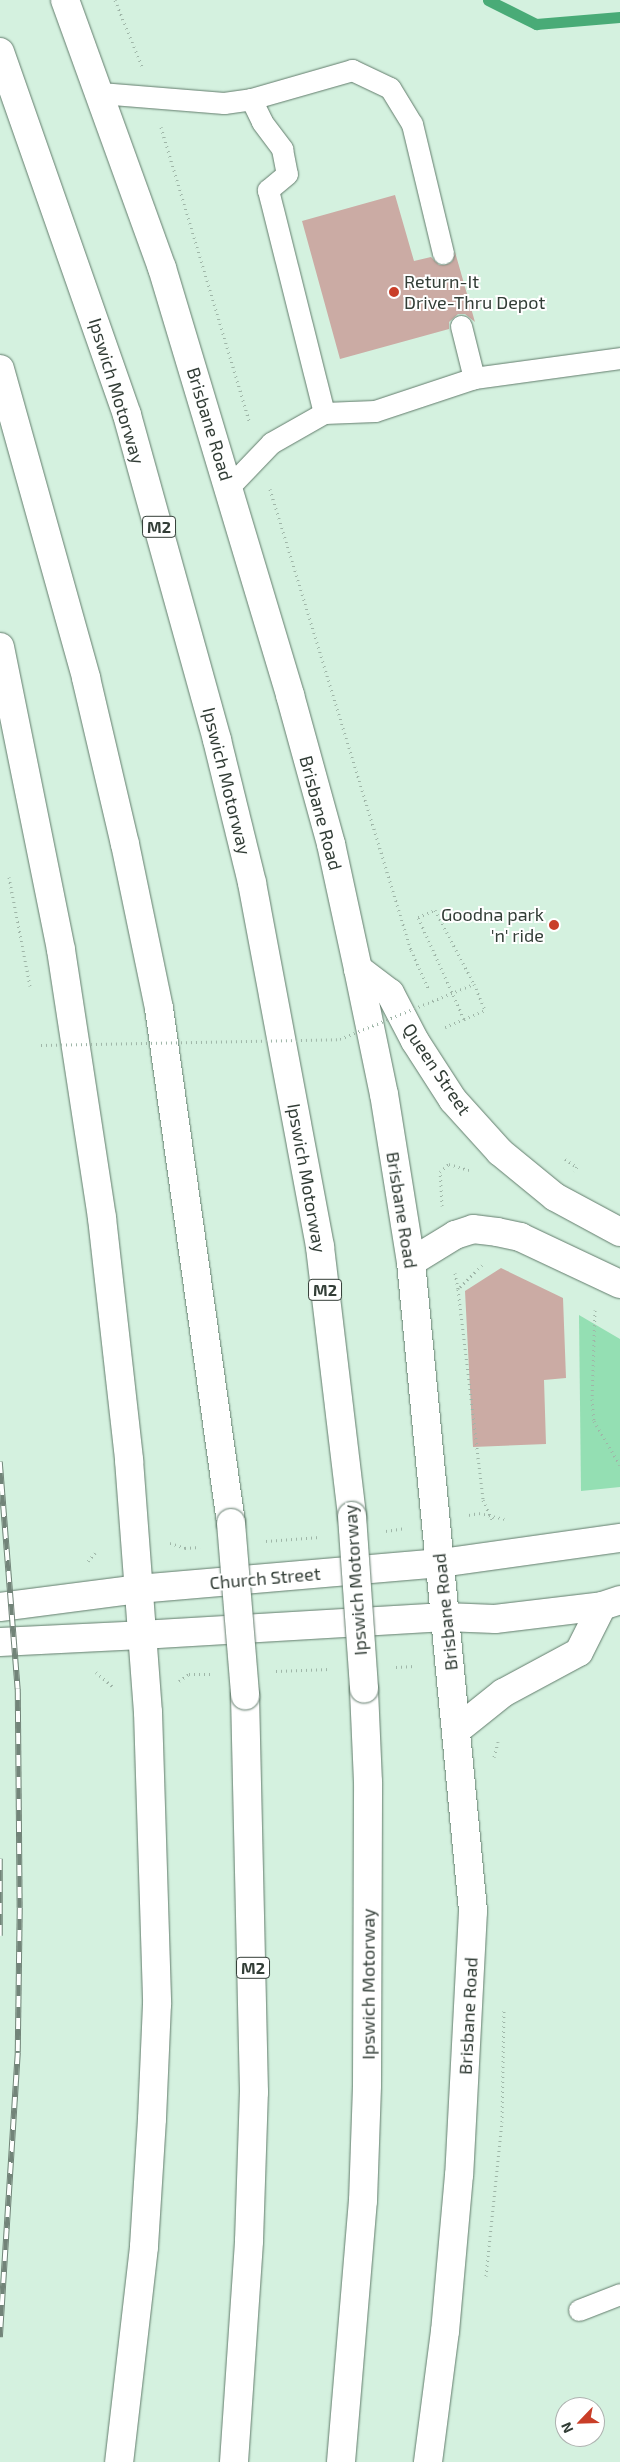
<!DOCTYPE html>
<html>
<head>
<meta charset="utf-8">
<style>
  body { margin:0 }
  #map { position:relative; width:620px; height:2462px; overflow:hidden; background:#d4f1df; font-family:"Exo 2",sans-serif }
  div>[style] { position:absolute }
  .green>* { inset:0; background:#94dfb3 }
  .stream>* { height:11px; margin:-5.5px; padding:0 5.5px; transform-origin:5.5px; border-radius:5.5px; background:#49ab77 }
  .building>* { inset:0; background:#cbaba4 }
  .path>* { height:3px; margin-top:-1.5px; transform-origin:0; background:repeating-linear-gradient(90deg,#9fb6a8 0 1px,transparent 0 5px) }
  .roads { filter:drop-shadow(0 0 1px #627c6c) drop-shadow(0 0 1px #627c6c) }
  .service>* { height:21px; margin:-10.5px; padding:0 10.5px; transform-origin:10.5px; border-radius:10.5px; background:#fff }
  .tertiary>* { height:28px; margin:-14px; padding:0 14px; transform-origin:14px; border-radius:14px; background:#fff }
  .secondary>* { height:28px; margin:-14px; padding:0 14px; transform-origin:14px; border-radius:14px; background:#fff }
  .primary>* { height:28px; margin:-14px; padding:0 14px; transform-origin:14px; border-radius:14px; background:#fff }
  .motorway>* { height:28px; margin:-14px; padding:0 14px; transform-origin:14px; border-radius:14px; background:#fff }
  .rail>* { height:5.5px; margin-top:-2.75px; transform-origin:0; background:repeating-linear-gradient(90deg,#fff 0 11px,#728479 0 22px); box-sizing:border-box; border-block:1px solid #728479 }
  .path-bridge>* { height:3px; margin-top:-1.5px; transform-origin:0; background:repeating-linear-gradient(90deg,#9fb6a8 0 1px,transparent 0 5px) }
  .bridges { filter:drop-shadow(0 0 1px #627c6c) drop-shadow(0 0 1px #627c6c) }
  .motorway-bridge>* { height:28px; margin:-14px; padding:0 14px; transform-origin:14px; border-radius:14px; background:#fff }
  .dots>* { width:14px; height:14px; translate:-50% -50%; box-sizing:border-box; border:2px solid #fff; border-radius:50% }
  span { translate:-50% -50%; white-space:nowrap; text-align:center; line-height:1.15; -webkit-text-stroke:4px #fff; paint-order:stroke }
  .shield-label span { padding:1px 4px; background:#fff; border:1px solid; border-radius:4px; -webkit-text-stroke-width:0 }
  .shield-label { font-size:16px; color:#323d36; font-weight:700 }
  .poi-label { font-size:18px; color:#323d36 }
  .left { translate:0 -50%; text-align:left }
  .right { translate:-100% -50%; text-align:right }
  .street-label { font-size:18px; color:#323d36 }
  .north { position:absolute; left:555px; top:2397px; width:50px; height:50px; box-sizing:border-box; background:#fff; border:1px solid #adb1af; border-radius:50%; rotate:246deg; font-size:14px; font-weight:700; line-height:20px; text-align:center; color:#323d36 }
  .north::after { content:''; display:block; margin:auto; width:18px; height:22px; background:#c93e28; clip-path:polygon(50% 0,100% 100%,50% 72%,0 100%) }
</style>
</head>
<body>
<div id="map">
  <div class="green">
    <div style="clip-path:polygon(579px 1315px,620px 1339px,620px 1487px,581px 1491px)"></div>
  </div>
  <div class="stream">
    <div style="left:488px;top:0;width:54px;rotate:26.6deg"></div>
    <div style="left:536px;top:24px;width:84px;rotate:-4.8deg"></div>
  </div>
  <div class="building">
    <div style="clip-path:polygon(395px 195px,414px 261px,431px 257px,439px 265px,445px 265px,452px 262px,455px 252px,475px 322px,465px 314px,458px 314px,449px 322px,449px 329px,340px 359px,302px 221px)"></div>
    <div style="clip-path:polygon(501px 1268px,563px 1298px,566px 1378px,544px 1380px,546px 1444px,473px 1447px,465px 1291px)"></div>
  </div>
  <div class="path">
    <div style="left:115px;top:0;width:71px;rotate:67.8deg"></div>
    <div style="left:161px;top:127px;width:309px;rotate:73.3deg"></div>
    <div style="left:270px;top:489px;width:482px;rotate:73deg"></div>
    <div style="left:411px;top:950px;width:44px;rotate:65.8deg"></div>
    <div style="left:9px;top:877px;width:111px;rotate:79.1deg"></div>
    <div style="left:464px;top:1019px;width:23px;rotate:-23deg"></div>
    <div style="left:445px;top:1027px;width:21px;rotate:-23deg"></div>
    <div style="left:464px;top:1019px;width:112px;rotate:-114.3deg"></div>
    <div style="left:418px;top:917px;width:18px;rotate:-22deg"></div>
    <div style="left:435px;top:910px;width:84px;rotate:62.2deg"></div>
    <div style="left:565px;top:1159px;width:14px;rotate:34deg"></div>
    <div style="left:577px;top:1167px;width:5px;rotate:127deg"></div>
    <div style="left:442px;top:1206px;width:34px;rotate:-93deg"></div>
    <div style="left:440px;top:1172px;width:12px;rotate:-42deg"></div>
    <div style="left:449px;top:1164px;width:21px;rotate:17deg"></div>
    <div style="left:482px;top:1265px;width:34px;rotate:135deg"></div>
    <div style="left:458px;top:1289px;width:212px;rotate:83.2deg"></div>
    <div style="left:483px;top:1500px;width:23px;rotate:65deg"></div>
    <div style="left:455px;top:1273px;width:16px;rotate:79deg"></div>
    <div style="left:595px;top:1310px;width:89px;rotate:91.9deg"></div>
    <div style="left:592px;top:1399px;width:22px;rotate:85deg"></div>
    <div style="left:594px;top:1421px;width:51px;rotate:59.4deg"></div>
    <div style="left:469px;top:1515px;width:10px;rotate:-11deg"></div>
    <div style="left:479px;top:1513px;width:26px;rotate:13deg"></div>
    <div style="left:386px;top:1531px;width:18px;rotate:-9deg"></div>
    <div style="left:266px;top:1541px;width:54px;rotate:-4.2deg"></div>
    <div style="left:170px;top:1543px;width:16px;rotate:18deg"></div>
    <div style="left:185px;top:1548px;width:15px;rotate:-4deg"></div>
    <div style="left:88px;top:1561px;width:11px;rotate:-49deg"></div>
    <div style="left:396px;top:1667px;width:19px;rotate:-3deg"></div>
    <div style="left:276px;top:1671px;width:54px;rotate:-2.1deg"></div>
    <div style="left:96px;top:1672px;width:23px;rotate:41deg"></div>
    <div style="left:179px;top:1681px;width:12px;rotate:-35deg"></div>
    <div style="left:189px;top:1674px;width:21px"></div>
    <div style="left:494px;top:1757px;width:16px;rotate:-75deg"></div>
    <div style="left:486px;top:2276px;width:155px;rotate:-84.1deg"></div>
    <div style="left:502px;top:2122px;width:112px;rotate:-89deg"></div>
  </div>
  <div class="roads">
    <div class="service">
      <div style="left:100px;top:93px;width:124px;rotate:4.6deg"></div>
      <div style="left:224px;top:103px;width:27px;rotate:-8deg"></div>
      <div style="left:251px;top:99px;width:105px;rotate:-16deg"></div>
      <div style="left:352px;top:70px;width:42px;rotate:25.3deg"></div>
      <div style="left:390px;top:88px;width:42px;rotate:58.6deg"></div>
      <div style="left:412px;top:124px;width:133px;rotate:76.5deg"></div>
      <div style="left:251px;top:99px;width:25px;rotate:64deg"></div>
      <div style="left:262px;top:122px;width:34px;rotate:53deg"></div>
      <div style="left:282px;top:149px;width:25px;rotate:79deg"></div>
      <div style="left:287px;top:174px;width:25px;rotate:140deg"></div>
      <div style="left:268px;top:190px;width:230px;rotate:75.9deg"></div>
      <div style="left:324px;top:413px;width:51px;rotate:-2.2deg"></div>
      <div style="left:375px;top:411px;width:104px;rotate:-18.4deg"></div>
      <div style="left:474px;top:378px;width:147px;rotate:-7.8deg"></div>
      <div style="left:461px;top:326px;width:54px;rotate:76deg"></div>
      <div style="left:229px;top:487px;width:61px;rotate:-46.3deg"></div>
      <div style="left:271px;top:443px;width:61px;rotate:-29.5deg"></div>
      <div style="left:579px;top:2310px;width:44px;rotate:-21.3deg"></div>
    </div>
    <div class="tertiary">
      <div style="left:358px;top:969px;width:40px;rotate:37deg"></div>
      <div style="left:390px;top:993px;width:54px;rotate:62.5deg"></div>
      <div style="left:415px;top:1041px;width:70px;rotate:57.2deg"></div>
      <div style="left:453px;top:1100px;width:70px;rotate:47.9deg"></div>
      <div style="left:500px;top:1152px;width:71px;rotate:39.3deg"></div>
      <div style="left:555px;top:1197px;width:74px;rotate:28.3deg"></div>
      <div style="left:411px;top:1262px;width:52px;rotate:-31.5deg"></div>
      <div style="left:455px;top:1235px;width:19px;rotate:-18deg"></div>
      <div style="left:473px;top:1229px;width:24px;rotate:7deg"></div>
      <div style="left:497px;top:1232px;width:24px;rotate:12deg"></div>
      <div style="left:520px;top:1237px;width:110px;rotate:25.2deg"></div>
    </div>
    <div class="secondary">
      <div style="left:65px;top:0;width:285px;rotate:70.1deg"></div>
      <div style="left:162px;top:268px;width:446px;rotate:73.3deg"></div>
      <div style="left:290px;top:695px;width:155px;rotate:74.6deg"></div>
      <div style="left:331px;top:844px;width:128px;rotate:77.8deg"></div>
      <div style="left:358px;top:969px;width:128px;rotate:78.3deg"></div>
      <div style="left:384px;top:1094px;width:170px;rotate:80.9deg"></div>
      <div style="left:411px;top:1262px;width:652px;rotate:84.54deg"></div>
      <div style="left:473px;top:1911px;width:264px;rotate:93deg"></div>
      <div style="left:459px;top:2175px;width:157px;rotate:95.1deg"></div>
      <div style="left:445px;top:2331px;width:132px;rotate:97.4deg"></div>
      <div style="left:0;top:1607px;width:139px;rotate:-7.4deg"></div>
      <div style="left:0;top:1642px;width:141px;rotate:-2.8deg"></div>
    </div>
    <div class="primary">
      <div style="left:138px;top:1589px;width:304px;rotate:-4.9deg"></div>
      <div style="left:441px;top:1563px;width:181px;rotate:-8deg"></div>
      <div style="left:141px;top:1635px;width:305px;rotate:-3.4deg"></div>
      <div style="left:445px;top:1617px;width:50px;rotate:2.3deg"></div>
      <div style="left:495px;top:1619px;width:108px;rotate:-6.9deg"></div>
      <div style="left:602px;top:1606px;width:19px;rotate:-18deg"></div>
      <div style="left:458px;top:1729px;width:58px;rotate:-38.7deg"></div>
      <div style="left:503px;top:1693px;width:86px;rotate:-28.3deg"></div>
      <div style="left:579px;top:1652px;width:51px;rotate:-63.4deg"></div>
    </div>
    <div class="motorway">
      <div style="left:0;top:52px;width:385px;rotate:70.7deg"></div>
      <div style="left:127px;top:415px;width:337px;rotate:74.5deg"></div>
      <div style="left:217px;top:740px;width:147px;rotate:76.2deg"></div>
      <div style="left:252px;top:883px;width:370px;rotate:79.4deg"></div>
      <div style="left:320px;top:1247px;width:271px;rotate:83.2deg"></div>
      <div style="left:0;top:369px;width:321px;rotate:74.4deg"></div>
      <div style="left:86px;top:678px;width:171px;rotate:76.8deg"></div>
      <div style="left:125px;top:844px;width:167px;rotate:78.3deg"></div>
      <div style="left:159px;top:1008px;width:520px;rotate:82.04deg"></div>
      <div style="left:0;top:647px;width:309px;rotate:78.6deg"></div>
      <div style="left:61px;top:950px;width:271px;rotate:81.3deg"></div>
      <div style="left:102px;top:1218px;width:244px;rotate:83.6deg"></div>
      <div style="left:129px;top:1460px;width:253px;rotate:85.7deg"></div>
      <div style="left:148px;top:1712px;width:292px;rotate:88.2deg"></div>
      <div style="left:157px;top:2004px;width:115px;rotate:92.5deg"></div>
      <div style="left:152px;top:2119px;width:128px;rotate:93.6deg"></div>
      <div style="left:144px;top:2247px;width:216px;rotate:96.6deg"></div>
      <div style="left:234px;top:2462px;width:222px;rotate:-86.1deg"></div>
      <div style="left:249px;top:2241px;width:149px;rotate:-88.1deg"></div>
      <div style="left:254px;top:2092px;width:397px;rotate:-91.3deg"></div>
      <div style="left:341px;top:2462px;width:262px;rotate:-85.2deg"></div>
      <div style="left:363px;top:2201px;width:116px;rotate:-88deg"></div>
      <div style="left:367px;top:2085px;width:303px;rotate:-89.8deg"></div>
      <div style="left:368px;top:1782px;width:93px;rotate:-92.5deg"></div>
    </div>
  </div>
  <div class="rail">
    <div style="left:0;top:1462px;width:228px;rotate:85.5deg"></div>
    <div style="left:18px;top:1689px;width:219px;rotate:89.5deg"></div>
    <div style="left:20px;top:1908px;width:145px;rotate:90.8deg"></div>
    <div style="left:18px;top:2053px;width:285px;rotate:93.6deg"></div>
    <div style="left:0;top:1859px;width:77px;rotate:90deg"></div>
  </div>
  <div class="path-bridge">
    <div style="left:41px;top:1045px;width:299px;rotate:-1.1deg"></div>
    <div style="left:340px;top:1039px;width:145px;rotate:-22.3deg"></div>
    <div style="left:474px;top:984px;width:28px;rotate:67deg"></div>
  </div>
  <div class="bridges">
    <div class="motorway-bridge">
      <div style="left:352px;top:1516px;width:173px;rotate:86deg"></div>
      <div style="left:231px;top:1523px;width:173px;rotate:85.3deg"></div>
    </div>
  </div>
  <div class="dots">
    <div style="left:394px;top:292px;background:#c93e28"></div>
    <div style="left:554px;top:925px;background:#c93e28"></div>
  </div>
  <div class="shield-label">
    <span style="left:159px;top:527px">M2</span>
    <span style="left:325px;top:1290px">M2</span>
    <span style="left:253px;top:1968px">M2</span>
  </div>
  <div class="poi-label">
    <span class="left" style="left:404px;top:292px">Return-It<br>Drive-Thru Depot</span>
    <span class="right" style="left:544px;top:925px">Goodna park<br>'n' ride</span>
  </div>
  <div class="street-label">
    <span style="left:117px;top:391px;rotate:73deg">Ipswich Motorway</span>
    <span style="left:210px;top:424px;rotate:73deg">Brisbane Road</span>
    <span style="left:227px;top:781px;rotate:76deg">Ipswich Motorway</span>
    <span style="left:321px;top:813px;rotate:75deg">Brisbane Road</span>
    <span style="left:437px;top:1069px;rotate:56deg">Queen Street</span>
    <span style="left:307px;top:1178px;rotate:80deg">Ipswich Motorway</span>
    <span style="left:402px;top:1210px;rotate:81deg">Brisbane Road</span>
    <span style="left:265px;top:1578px;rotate:-5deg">Church Street</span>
    <span style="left:355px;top:1580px;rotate:-94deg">Ipswich Motorway</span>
    <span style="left:445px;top:1612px;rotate:-96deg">Brisbane Road</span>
    <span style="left:368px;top:1984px;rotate:-90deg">Ipswich Motorway</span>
    <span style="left:468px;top:2016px;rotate:-87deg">Brisbane Road</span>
  </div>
  <div class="north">N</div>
</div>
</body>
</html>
